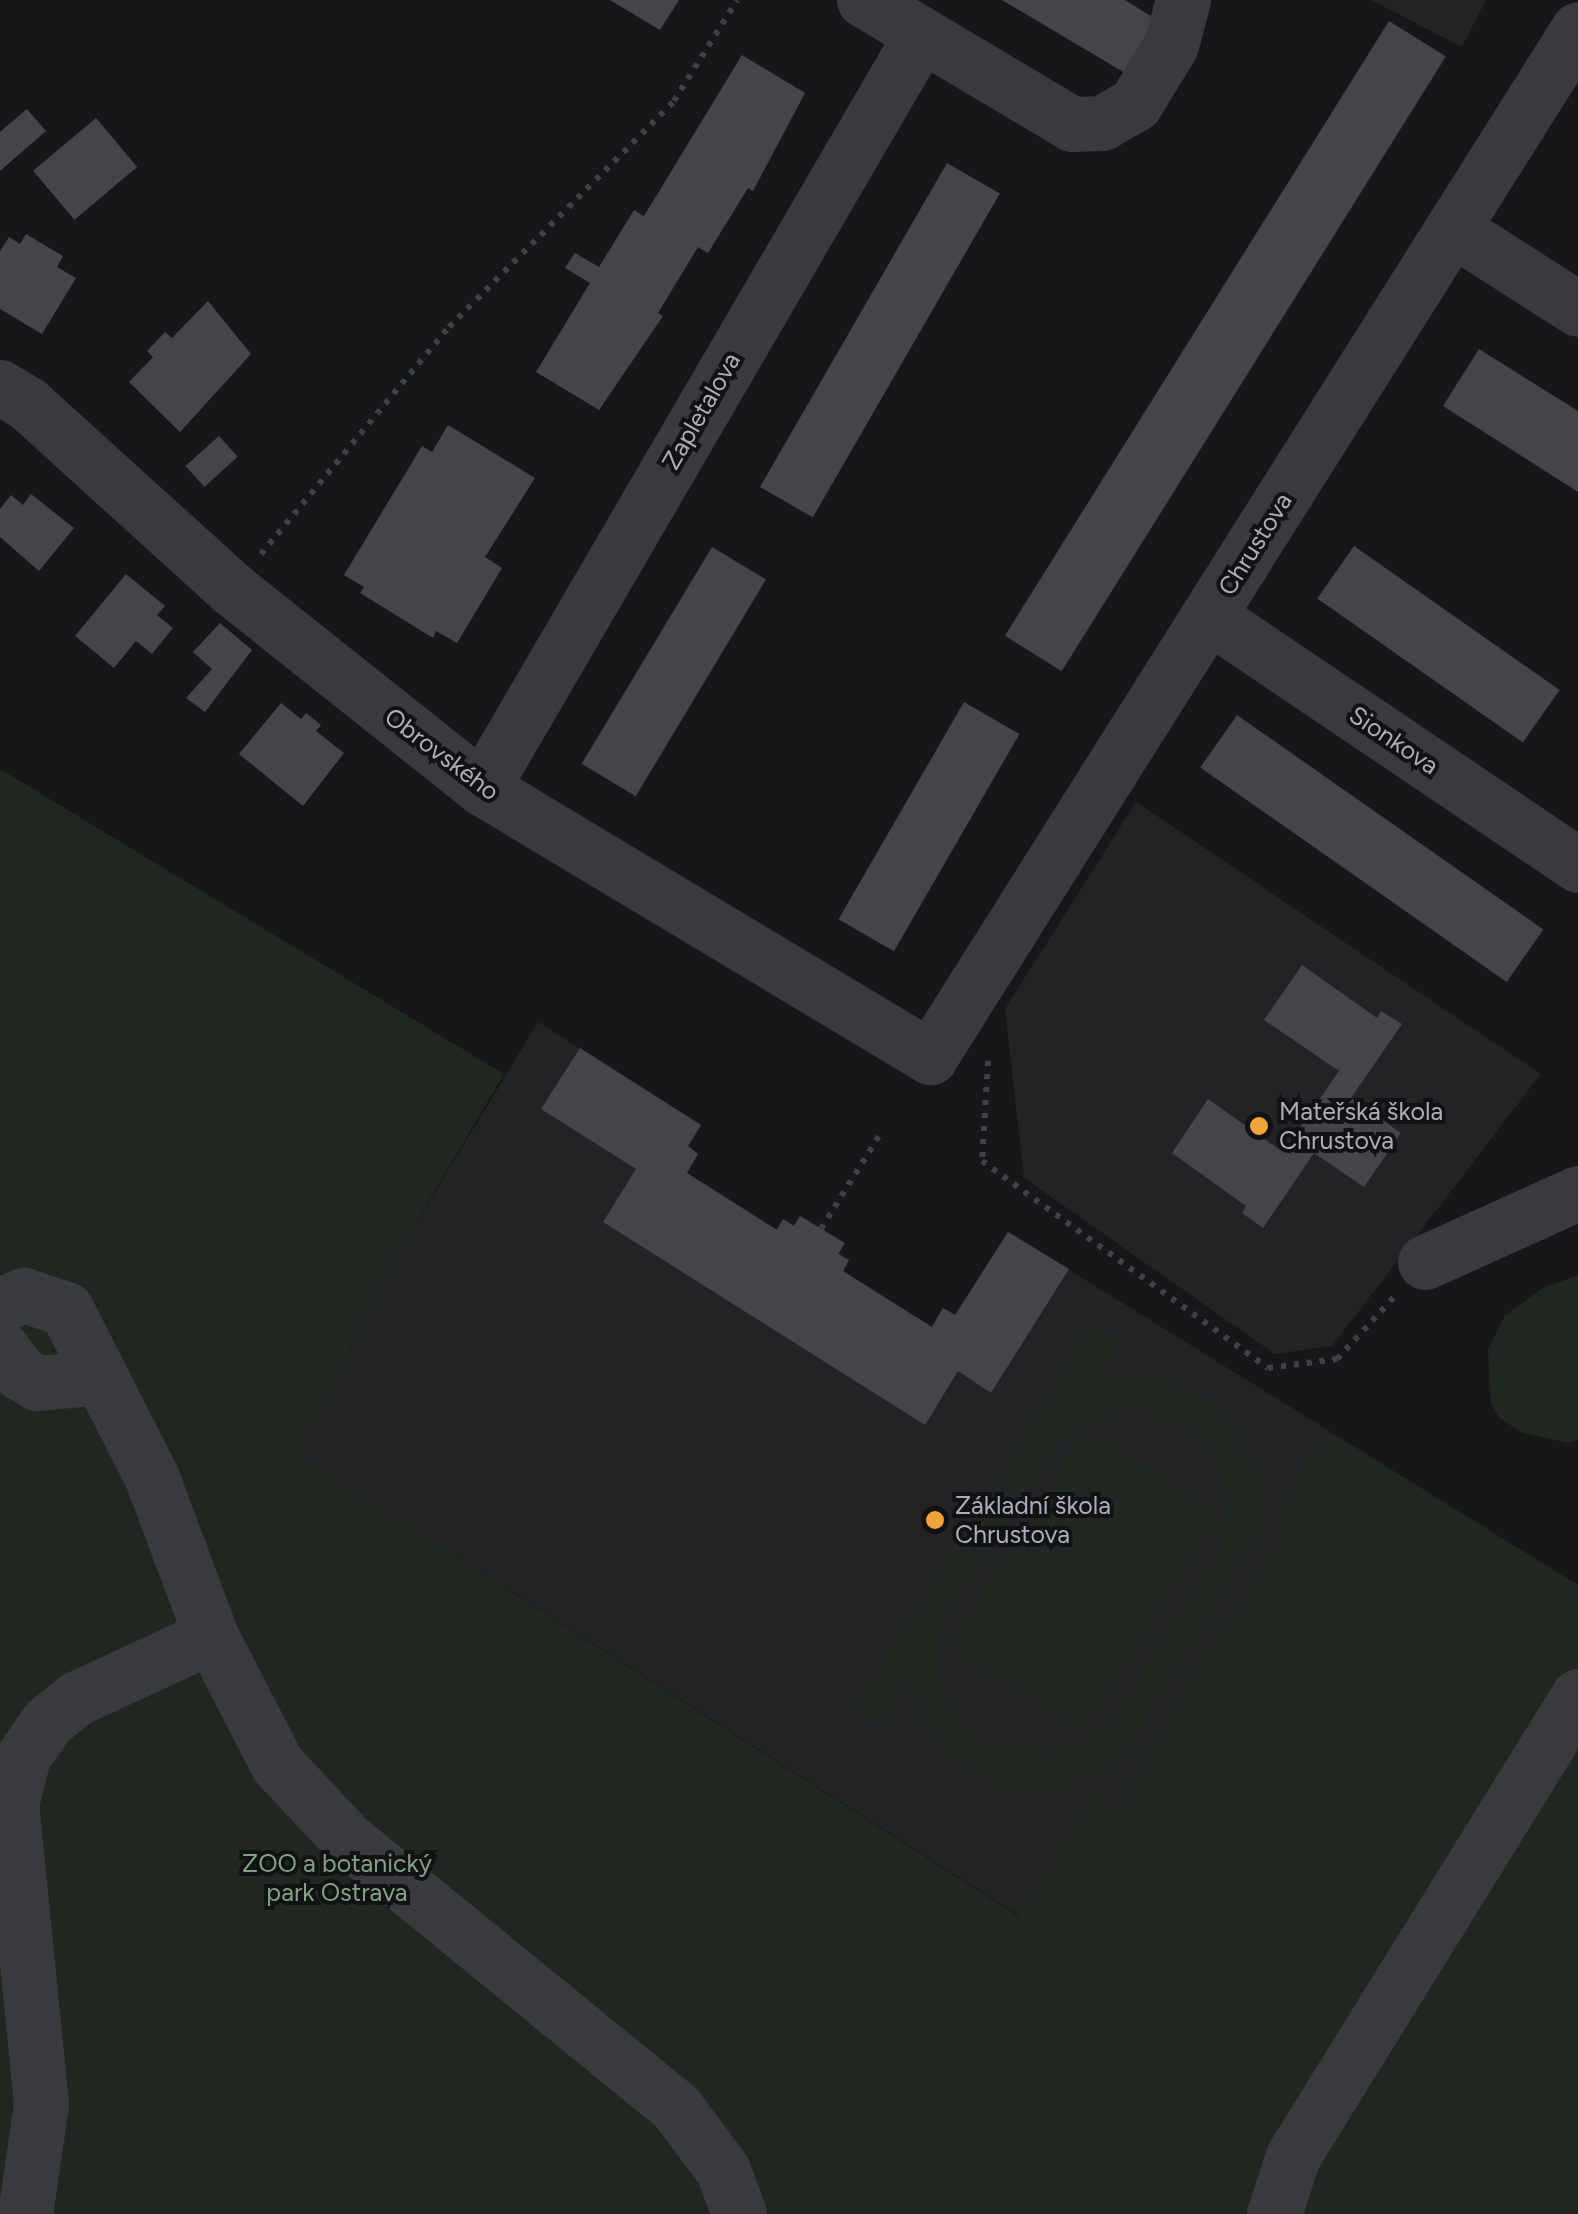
<!DOCTYPE html>
<html>
<head>
<meta charset="utf-8">
<style>
  body { margin:0 }
  #map { position:relative; width:1578px; height:2214px; overflow:hidden; background:#171719; font-family:Figtree,sans-serif }
  div>[style] { position:absolute }
  .built>* { inset:0; background:#232326 }
  .green>* { inset:0; background:#1f2720; transform-origin:0 0 }
  .building>* { inset:0; background:#444549; transform-origin:0 0 }
  .path>* { height:6px; margin-top:-3px; transform-origin:0; background:repeating-linear-gradient(90deg,#3e4145 0 5px,transparent 0 13px) }
  .minor>* { height:55px; margin:-27.5px; padding:0 27.5px; transform-origin:27.5px; border-radius:27.5px; background:#383a3e }
  .dots>* { width:28px; height:28px; translate:-50% -50%; box-sizing:border-box; border:5px solid #121214; border-radius:50% }
  span { translate:-50% -50%; white-space:nowrap; text-align:center; line-height:1.15; -webkit-text-stroke:8px #121214; paint-order:stroke }
  .street-label { font-size:25px; color:#aaafb9 }
  .poi-label { font-size:25px; color:#aaafb9 }
  .left { translate:0 -50%; text-align:left }
  .park-label { font-size:25px; color:#81a381 }
</style>
</head>
<body>
<div id="map">
  <div class="built">
    <div style="clip-path:polygon(1371px 0,1486px 0,1462px 47px)"></div>
    <div style="clip-path:polygon(1136px 802px,1541px 1074px,1332px 1346px,1275px 1354px,1024px 1178px,1005px 1009px)"></div>
    <div style="clip-path:polygon(538px 1022px,701px 1125px,688px 1146px,698px 1154px,687px 1173px,776px 1229px,783px 1219px,794px 1225px,800px 1216px,845px 1243px,839px 1253px,849px 1260px,843px 1271px,931px 1327px,943px 1308px,956px 1314px,1008px 1232px,1578px 1585px,1101px 1968px,296px 1454px,399px 1251px)"></div>
  </div>
  <div class="green">
    <div style="clip-path:polygon(0 769px,504px 1074px,399px 1251px,296px 1454px,1018px 1916px,1093px 1798px,1117px 1811px,1155px 1735px,1283px 1532px,1273px 1523px,1325px 1430px,1578px 1585px,1578px 2214px,0 2214px)"></div>
    <div style="clip-path:polygon(1578px 1275px,1578px 1440px,1568px 1443px,1520px 1432px,1499px 1417px,1491px 1404px,1488px 1350px,1505px 1315px,1543px 1288px)"></div>
    <div style="clip-path:polygon(evenodd,1091px 1323px,1120px 1341px,1096px 1380px,1129px 1375px,1174px 1381px,1211px 1402px,1235px 1428px,1257px 1476px,1258px 1537px,1120px 1761px,1066px 1787px,1001px 1786px,979px 1779px,941px 1751px,917px 1716px,908px 1684px,882px 1726px,853px 1709px,1091px 1323px,1135px 1410px,1178px 1422px,1215px 1459px,1228px 1503px,1219px 1549px,1106px 1728px,1050px 1756px,989px 1747px,962px 1725px,944px 1695px,937px 1659px,945px 1619px,1065px 1434px,1106px 1413px,1135px 1410px)"></div>
    <div style="left:1084px;top:1428px;width:161px;height:258px;rotate:32deg"></div>
  </div>
  <div class="building">
    <div style="clip-path:polygon(610px 0,679px 0,660px 30px)"></div>
    <div style="clip-path:polygon(1002px 0,1125px 0,1157px 20px,1125px 73px)"></div>
    <div style="left:1389px;top:21px;width:67px;height:725px;rotate:32deg"></div>
    <div style="clip-path:polygon(742px 55px,805px 93px,753px 191px,748px 188px,708px 253px,698px 247px,658px 313px,663px 316px,599px 410px,536px 372px,590px 283px,565px 268px,575px 253px,599px 267px,634px 210px,644px 216px)"></div>
    <div style="clip-path:polygon(27px 109px,46px 131px,0 171px,0 132px)"></div>
    <div style="left:96px;top:118px;width:64px;height:82px;rotate:50deg"></div>
    <div style="left:947px;top:163px;width:61px;height:374px;rotate:30deg"></div>
    <div style="clip-path:polygon(26px 234px,63px 256px,57px 267px,76px 278px,42px 334px,0 309px,0 251px,9px 237px,20px 244px)"></div>
    <div style="clip-path:polygon(208px 301px,251px 354px,180px 432px,129px 382px,153px 357px,147px 351px,165px 332px,172px 338px)"></div>
    <div style="clip-path:polygon(1479px 349px,1578px 411px,1578px 492px,1443px 406px)"></div>
    <div style="clip-path:polygon(448px 425px,535px 478px,485px 557px,502px 568px,457px 643px,436px 631px,433px 638px,360px 593px,364px 587px,344px 575px,422px 446px,432px 452px)"></div>
    <div style="left:219px;top:436px;width:28px;height:45px;rotate:48deg"></div>
    <div style="clip-path:polygon(31px 494px,74px 528px,39px 571px,0 537px,0 509px,11px 495px,23px 505px)"></div>
    <div style="left:1354px;top:546px;width:251px;height:64px;rotate:35deg"></div>
    <div style="left:712px;top:547px;width:63px;height:253px;rotate:31deg"></div>
    <div style="clip-path:polygon(126px 574px,165px 606px,157px 615px,173px 628px,152px 654px,136px 641px,114px 668px,75px 636px)"></div>
    <div style="clip-path:polygon(220px 623px,252px 650px,205px 712px,186px 698px,212px 669px,193px 652px)"></div>
    <div style="left:964px;top:702px;width:64px;height:251px;rotate:30deg"></div>
    <div style="clip-path:polygon(281px 703px,301px 719px,306px 713px,321px 725px,316px 731px,344px 753px,303px 806px,239px 754px)"></div>
    <div style="left:1237px;top:715px;width:374px;height:64px;rotate:35deg"></div>
    <div style="clip-path:polygon(1302px 965px,1377px 1018px,1381px 1011px,1402px 1024px,1351px 1098px,1401px 1133px,1364px 1187px,1314px 1153px,1263px 1228px,1242px 1213px,1246px 1206px,1172px 1153px,1208px 1099px,1283px 1152px,1339px 1071px,1264px 1020px)"></div>
    <div style="clip-path:polygon(580px 1048px,701px 1125px,688px 1146px,698px 1154px,687px 1173px,777px 1230px,783px 1219px,794px 1226px,800px 1216px,845px 1243px,838px 1254px,849px 1260px,843px 1271px,932px 1327px,943px 1308px,955px 1315px,1008px 1232px,1069px 1269px,991px 1393px,958px 1371px,925px 1425px,603px 1222px,636px 1169px,541px 1109px)"></div>
  </div>
  <div class="path">
    <div style="left:261px;top:554px;width:295px;rotate:-50.4deg"></div>
    <div style="left:449px;top:327px;width:319px;rotate:-45.1deg"></div>
    <div style="left:674px;top:101px;width:119px;rotate:-58deg"></div>
    <div style="left:988px;top:1061px;width:100px;rotate:93.4deg"></div>
    <div style="left:982px;top:1161px;width:353px;rotate:35.9deg"></div>
    <div style="left:1268px;top:1368px;width:70px;rotate:-7.4deg"></div>
    <div style="left:1337px;top:1359px;width:84px;rotate:-47.4deg"></div>
    <div style="left:821px;top:1229px;width:115px;rotate:-58.1deg"></div>
  </div>
  <div class="minor">
    <div style="left:864px;top:0;width:242px;rotate:30.8deg"></div>
    <div style="left:1072px;top:124px;width:30px;rotate:-2deg"></div>
    <div style="left:1102px;top:123px;width:38px;rotate:-30deg"></div>
    <div style="left:1135px;top:104px;width:69px;rotate:-58.6deg"></div>
    <div style="left:1171px;top:45px;width:47px;rotate:-75.1deg"></div>
    <div style="left:1453px;top:229px;width:148px;rotate:32.6deg"></div>
    <div style="left:0;top:387px;width:33px;rotate:31deg"></div>
    <div style="left:28px;top:404px;width:275px;rotate:42.2deg"></div>
    <div style="left:232px;top:589px;width:320px;rotate:38.5deg"></div>
    <div style="left:482px;top:788px;width:523px;rotate:30.98deg"></div>
    <div style="left:930px;top:1057px;width:1215px;rotate:-57.77deg"></div>
    <div style="left:1209px;top:616px;width:445px;rotate:34deg"></div>
    <div style="left:482px;top:788px;width:872px;rotate:-59.76deg"></div>
    <div style="left:1425px;top:1262px;width:168px;rotate:-24.3deg"></div>
    <div style="left:0;top:1305px;width:26px;rotate:-23deg"></div>
    <div style="left:24px;top:1295px;width:44px;rotate:18.4deg"></div>
    <div style="left:66px;top:1309px;width:190px;rotate:63deg"></div>
    <div style="left:152px;top:1478px;width:169px;rotate:69.5deg"></div>
    <div style="left:211px;top:1636px;width:144px;rotate:62.7deg"></div>
    <div style="left:277px;top:1764px;width:101px;rotate:47deg"></div>
    <div style="left:346px;top:1838px;width:426px;rotate:39.2deg"></div>
    <div style="left:676px;top:2107px;width:79px;rotate:53.3deg"></div>
    <div style="left:723px;top:2170px;width:47px;rotate:70deg"></div>
    <div style="left:0;top:1346px;width:34px;rotate:53deg"></div>
    <div style="left:20px;top:1373px;width:20px;rotate:30deg"></div>
    <div style="left:37px;top:1383px;width:63px;rotate:-5.4deg"></div>
    <div style="left:25px;top:2214px;width:111px;rotate:-81.7deg"></div>
    <div style="left:41px;top:2104px;width:301px;rotate:-95.7deg"></div>
    <div style="left:11px;top:1804px;width:49px;rotate:-75.7deg"></div>
    <div style="left:23px;top:1757px;width:42px;rotate:-55.6deg"></div>
    <div style="left:47px;top:1722px;width:38px;rotate:-39deg"></div>
    <div style="left:77px;top:1698px;width:148px;rotate:-24.8deg"></div>
    <div style="left:1274px;top:2214px;width:61px;rotate:-71.9deg"></div>
    <div style="left:1293px;top:2156px;width:541px;rotate:-58.22deg"></div>
  </div>
  <div class="dots">
    <div style="left:1259px;top:1126px;background:#efa539"></div>
    <div style="left:935px;top:1520px;background:#efa539"></div>
  </div>
  <div class="street-label">
    <span style="left:701px;top:411px;rotate:-60deg">Zapletalova</span>
    <span style="left:1255px;top:544px;rotate:-58deg">Chrustova</span>
    <span style="left:1394px;top:740px;rotate:34deg">Sionkova</span>
    <span style="left:442px;top:754px;rotate:37deg">Obrovského</span>
  </div>
  <div class="poi-label">
    <span class="left" style="left:1279px;top:1126px">Mateřská škola<br>Chrustova</span>
    <span class="left" style="left:955px;top:1520px">Základní škola<br>Chrustova</span>
  </div>
  <div class="park-label">
    <span style="left:337px;top:1878px">ZOO a botanický<br>park Ostrava</span>
  </div>
</div>
</body>
</html>
